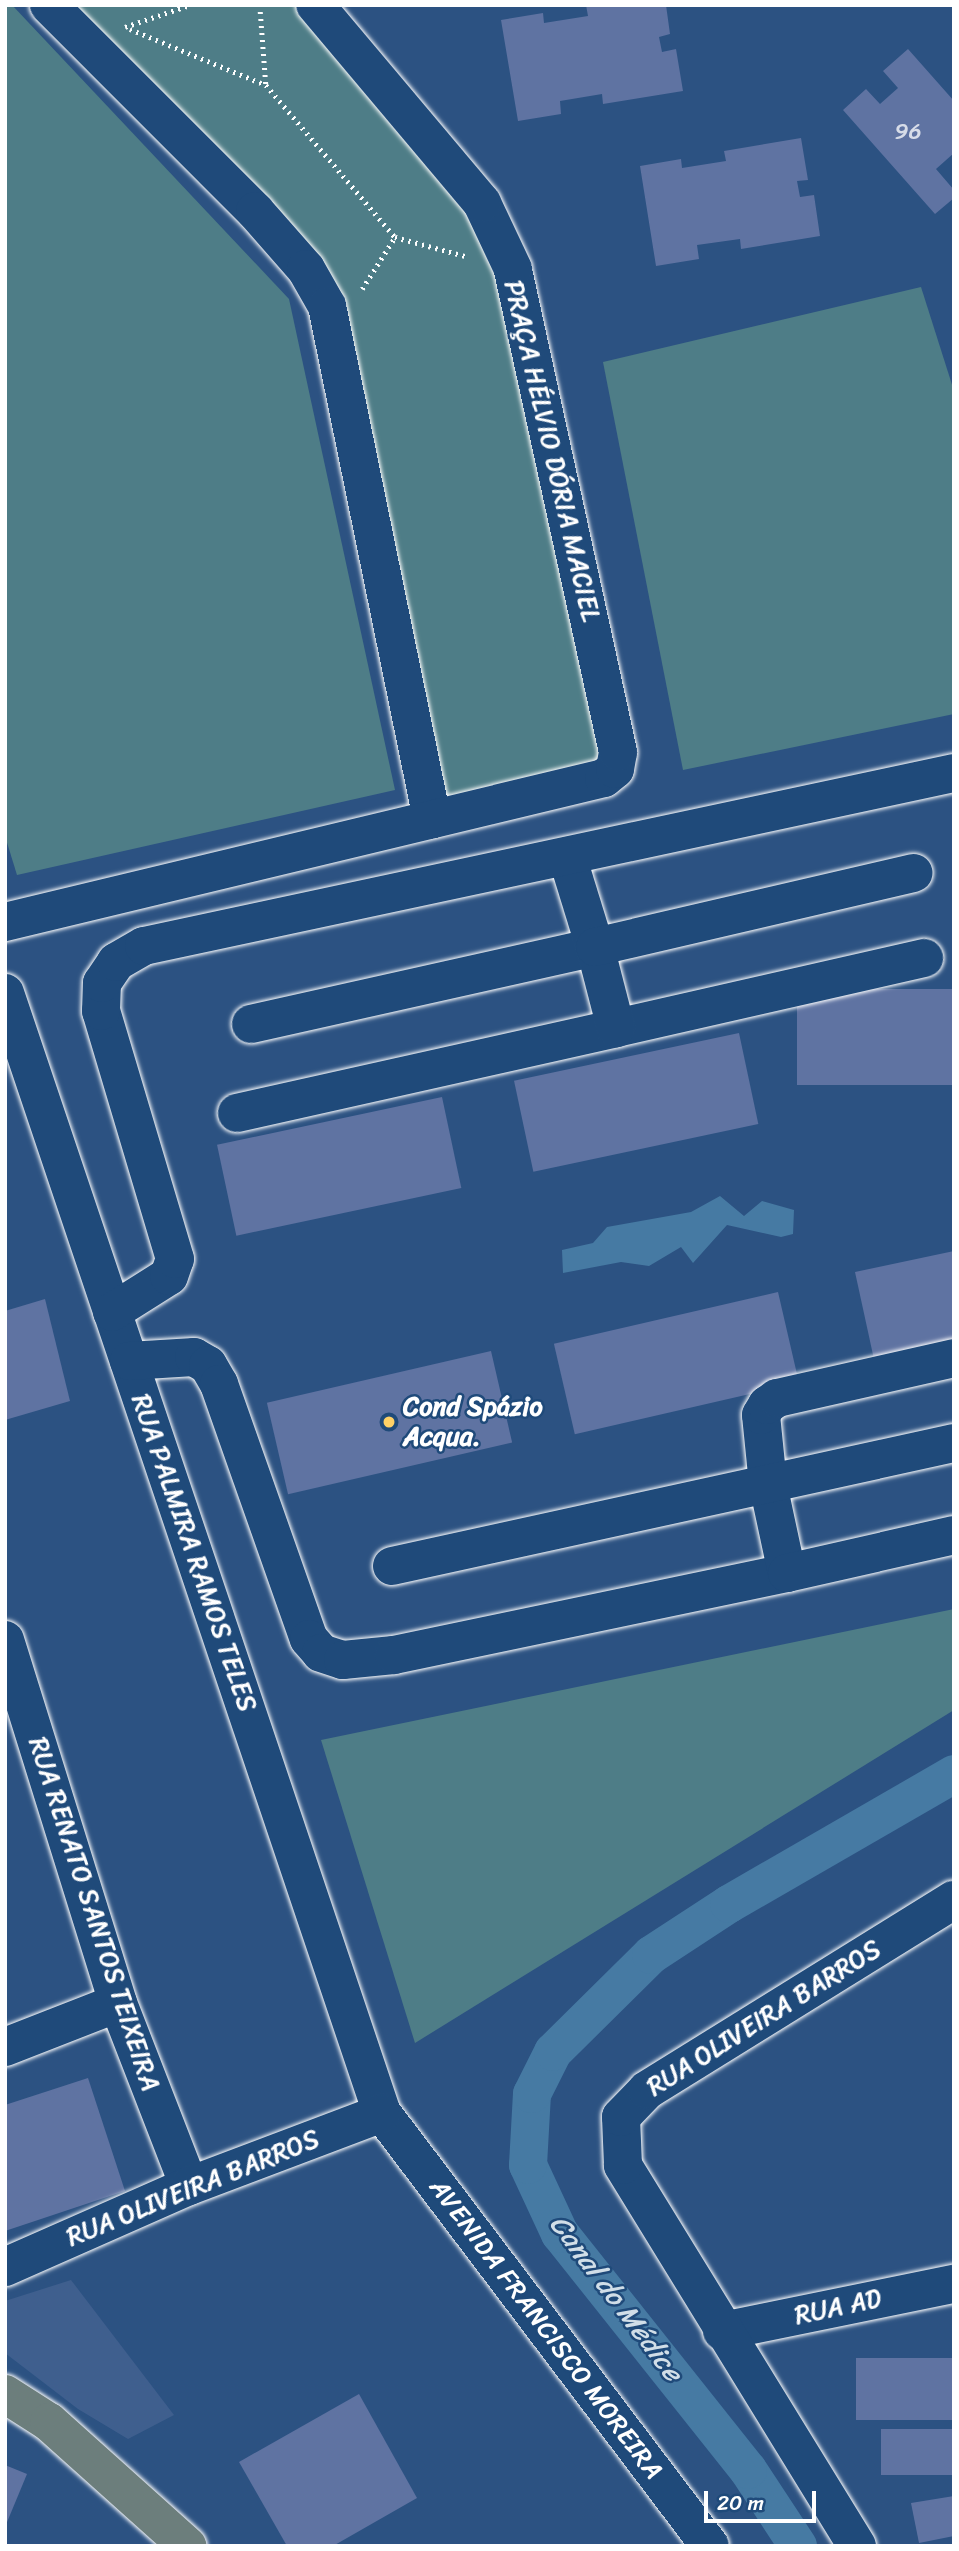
<!DOCTYPE html>
<html>
<head>
<meta charset="utf-8">
<style>
  body { margin:0 }
  #map { position:relative; width:959px; height:2551px; overflow:hidden; background:#2c5282; font-family:Sriracha,sans-serif }
  div>[style] { position:absolute }
  .built>* { inset:0; background:#3f5f8e }
  .green>* { inset:0; background:#4e7d87 }
  .water>* { inset:0; background:#467aa3 }
  .canal>* { height:38px; margin:-19px; padding:0 19px; transform-origin:19px; border-radius:19px; background:#467aa3 }
  .building>* { inset:0; background:#5f73a2; transform-origin:0 0 }
  .path>* { height:4.5px; margin-top:-2.25px; transform-origin:0; background:repeating-linear-gradient(90deg,#fff 0 2px,transparent 0 7px) }
  .roads { filter:drop-shadow(0 0 2px #fff) drop-shadow(0 0 2px #fff) }
  .minor>* { height:38px; margin:-19px; padding:0 19px; transform-origin:19px; border-radius:19px; background:#1f4a7a }
  .major>* { height:38px; margin:-19px; padding:0 19px; transform-origin:19px; border-radius:19px; background:#6c7e7c }
  .dots>* { width:19px; height:19px; translate:-50% -50%; box-sizing:border-box; border:4px solid #1f4a7a; border-radius:50% }
  span { translate:-50% -50%; white-space:nowrap; text-align:center; line-height:1.15; -webkit-text-stroke:5px #1f4a7a; paint-order:stroke }
  .number-label { font-size:23px; color:#d7dce8 }
  .number-label span { -webkit-text-stroke-width:0 }
  .street-label { font-size:26px; color:#fff }
  .poi-label { font-size:26px; color:#fff; font-weight:700 }
  .left { translate:0 -50%; text-align:left }
  .water-label { font-size:28px; color:#d1dee8; font-style:italic }
  .frame { position:absolute; inset:0; border:7px solid #fff; pointer-events:none }
  .scale { position:absolute; left:704px; top:2491px; width:112px; height:32px; box-sizing:border-box; border:4px solid #fff; border-top:0; padding-left:9px; font-size:21px; line-height:24px; white-space:nowrap; color:#fff; -webkit-text-stroke:5px #1f4a7a; paint-order:stroke }
</style>
</head>
<body>
<div id="map">
  <div class="built">
    <div style="clip-path:polygon(71px 2280px,174px 2415px,128px 2439px,78px 2409px,5px 2353px,5px 2301px)"></div>
  </div>
  <div class="green">
    <div style="clip-path:polygon(5px 5px,12px 5px,289px 299px,395px 790px,17px 875px,5px 836px)"></div>
    <div style="clip-path:polygon(57px 5px,315px 5px,469px 203px,503px 271px,608px 749px,596px 771px,435px 809px,335px 295px)"></div>
    <div style="clip-path:polygon(921px 287px,954px 391px,954px 714px,683px 770px,603px 362px)"></div>
    <div style="clip-path:polygon(954px 1609px,954px 1710px,415px 2043px,321px 1740px)"></div>
  </div>
  <div class="water">
    <div style="clip-path:polygon(720px 1196px,744px 1216px,762px 1201px,794px 1210px,793px 1234px,781px 1237px,727px 1225px,693px 1263px,681px 1247px,649px 1266px,621px 1262px,563px 1273px,562px 1250px,593px 1243px,607px 1227px,691px 1212px)"></div>
  </div>
  <div class="canal">
    <div style="left:798px;top:2546px;width:91px;rotate:-123.3deg"></div>
    <div style="left:748px;top:2470px;width:302px;rotate:-128.5deg"></div>
    <div style="left:560px;top:2234px;width:76px;rotate:-114.9deg"></div>
    <div style="left:528px;top:2165px;width:71px;rotate:-86.8deg"></div>
    <div style="left:532px;top:2094px;width:47px;rotate:-63.4deg"></div>
    <div style="left:553px;top:2052px;width:138px;rotate:-44.7deg"></div>
    <div style="left:651px;top:1955px;width:93px;rotate:-33.2deg"></div>
    <div style="left:729px;top:1904px;width:260px;rotate:-30deg"></div>
  </div>
  <div class="building">
    <div style="clip-path:polygon(586px 5px,666px 5px,670px 34px,659px 37px,662px 52px,676px 49px,683px 91px,603px 104px,602px 94px,560px 101px,561px 114px,518px 121px,501px 20px,543px 13px,544px 23px,588px 16px)"></div>
    <div style="clip-path:polygon(908px 49px,954px 101px,954px 153px,936px 169px,954px 190px,954px 198px,935px 214px,843px 110px,866px 89px,880px 104px,898px 88px,883px 71px)"></div>
    <div style="clip-path:polygon(801px 138px,808px 180px,797px 181px,800px 197px,814px 195px,820px 236px,741px 249px,740px 239px,697px 245px,699px 259px,656px 266px,640px 166px,681px 159px,682px 168px,726px 161px,724px 151px)"></div>
    <div style="left:954px;top:989px;width:96px;height:157px;rotate:90deg"></div>
    <div style="left:739px;top:1033px;width:93px;height:230px;rotate:78deg"></div>
    <div style="left:442px;top:1097px;width:93px;height:230px;rotate:78deg"></div>
    <div style="clip-path:polygon(954px 1251px,954px 1347px,875px 1364px,855px 1272px)"></div>
    <div style="left:778px;top:1292px;width:93px;height:230px;rotate:77deg"></div>
    <div style="clip-path:polygon(45px 1299px,70px 1401px,5px 1420px,5px 1311px)"></div>
    <div style="left:491px;top:1351px;width:94px;height:230px;rotate:77deg"></div>
    <div style="clip-path:polygon(88px 2078px,125px 2191px,5px 2231px,5px 2105px)"></div>
    <div style="left:954px;top:2358px;width:62px;height:98px;rotate:90deg"></div>
    <div style="clip-path:polygon(359px 2394px,417px 2498px,333px 2546px,287px 2546px,239px 2462px)"></div>
    <div style="left:954px;top:2429px;width:46px;height:73px;rotate:90deg"></div>
    <div style="clip-path:polygon(5px 2465px,27px 2474px,5px 2527px)"></div>
    <div style="clip-path:polygon(954px 2496px,954px 2536px,919px 2543px,911px 2503px)"></div>
  </div>
  <div class="path">
    <div style="left:260px;top:5px;width:80px;rotate:85.7deg"></div>
    <div style="left:125px;top:27px;width:69px;rotate:-18.7deg"></div>
    <div style="left:130px;top:29px;width:147px;rotate:22.4deg"></div>
    <div style="left:266px;top:85px;width:199px;rotate:49.7deg"></div>
    <div style="left:395px;top:237px;width:73px;rotate:15.2deg"></div>
    <div style="left:362px;top:289px;width:62px;rotate:-57.6deg"></div>
  </div>
  <div class="roads">
    <div class="minor">
      <div style="left:49px;top:5px;width:291px;rotate:45deg"></div>
      <div style="left:255px;top:211px;width:77px;rotate:48.7deg"></div>
      <div style="left:306px;top:269px;width:43px;rotate:60.4deg"></div>
      <div style="left:327px;top:306px;width:524px;rotate:78.43deg"></div>
      <div style="left:5px;top:922px;width:616px;rotate:-13.52deg"></div>
      <div style="left:604px;top:778px;width:14px;rotate:-39deg"></div>
      <div style="left:615px;top:769px;width:17px;rotate:-80deg"></div>
      <div style="left:618px;top:752px;width:494px;rotate:-102.3deg"></div>
      <div style="left:513px;top:269px;width:73px;rotate:-115.2deg"></div>
      <div style="left:482px;top:203px;width:259px;rotate:-130.1deg"></div>
      <div style="left:5px;top:993px;width:1182px;rotate:71.4deg"></div>
      <div style="left:382px;top:2113px;width:543px;rotate:52.86deg"></div>
      <div style="left:251px;top:1024px;width:353px;rotate:-12.6deg"></div>
      <div style="left:595px;top:947px;width:95px;rotate:-107.1deg"></div>
      <div style="left:616px;top:1028px;width:316px;rotate:-12.8deg"></div>
      <div style="left:237px;top:1113px;width:388px;rotate:-12.6deg"></div>
      <div style="left:616px;top:1028px;width:84px;rotate:-104.5deg"></div>
      <div style="left:595px;top:947px;width:327px;rotate:-13.1deg"></div>
      <div style="left:112px;top:1312px;width:67px;rotate:-32.3deg"></div>
      <div style="left:169px;top:1276px;width:18px;rotate:-71deg"></div>
      <div style="left:175px;top:1259px;width:259px;rotate:-106.6deg"></div>
      <div style="left:101px;top:1011px;width:28px;rotate:-88deg"></div>
      <div style="left:102px;top:983px;width:25px;rotate:-56deg"></div>
      <div style="left:116px;top:962px;width:32px;rotate:-30deg"></div>
      <div style="left:144px;top:946px;width:828px;rotate:-12.06deg"></div>
      <div style="left:129px;top:1361px;width:65px;rotate:-3.5deg"></div>
      <div style="left:194px;top:1357px;width:16px;rotate:30deg"></div>
      <div style="left:208px;top:1365px;width:22px;rotate:60deg"></div>
      <div style="left:219px;top:1384px;width:270px;rotate:70.6deg"></div>
      <div style="left:309px;top:1639px;width:18px;rotate:49deg"></div>
      <div style="left:321px;top:1653px;width:23px;rotate:18deg"></div>
      <div style="left:343px;top:1660px;width:51px;rotate:-5.6deg"></div>
      <div style="left:394px;top:1655px;width:401px;rotate:-11.8deg"></div>
      <div style="left:787px;top:1573px;width:91px;rotate:-102.1deg"></div>
      <div style="left:768px;top:1484px;width:69px;rotate:-95.8deg"></div>
      <div style="left:761px;top:1415px;width:12px;rotate:-59deg"></div>
      <div style="left:767px;top:1405px;width:12px;rotate:-35deg"></div>
      <div style="left:777px;top:1398px;width:181px;rotate:-12.7deg"></div>
      <div style="left:392px;top:1566px;width:575px;rotate:-12.35deg"></div>
      <div style="left:787px;top:1573px;width:171px;rotate:-12.8deg"></div>
      <div style="left:5px;top:1640px;width:380px;rotate:72.7deg"></div>
      <div style="left:118px;top:2003px;width:196px;rotate:68.8deg"></div>
      <div style="left:5px;top:2047px;width:121px;rotate:-21.3deg"></div>
      <div style="left:5px;top:2267px;width:201px;rotate:-23.8deg"></div>
      <div style="left:189px;top:2186px;width:206px;rotate:-20.7deg"></div>
      <div style="left:722px;top:2331px;width:237px;rotate:-11.5deg"></div>
      <div style="left:857px;top:2546px;width:447px;rotate:-121.6deg"></div>
      <div style="left:623px;top:2165px;width:48px;rotate:-92.4deg"></div>
      <div style="left:621px;top:2117px;width:37px;rotate:-46deg"></div>
      <div style="left:647px;top:2090px;width:361px;rotate:-31.8deg"></div>
    </div>
    <div class="major">
      <div style="left:5px;top:2394px;width:52px;rotate:32.5deg"></div>
      <div style="left:49px;top:2422px;width:186px;rotate:41.9deg"></div>
    </div>
  </div>
  <div class="dots">
    <div style="left:389px;top:1422px;background:#ffd166"></div>
  </div>
  <div class="number-label">
    <span style="left:908px;top:132px">96</span>
  </div>
  <div class="street-label">
    <span style="left:552px;top:451px;rotate:77deg">PRAÇA HÉLVIO DÓRIA MACIEL</span>
    <span style="left:194px;top:1553px;rotate:71deg">RUA PALMIRA RAMOS TELES</span>
    <span style="left:94px;top:1914px;rotate:72deg">RUA RENATO SANTOS TEIXEIRA</span>
    <span style="left:764px;top:2018px;rotate:-32deg">RUA OLIVEIRA BARROS</span>
    <span style="left:193px;top:2188px;rotate:-22deg">RUA OLIVEIRA BARROS</span>
    <span style="left:838px;top:2307px;rotate:-12deg">RUA AD</span>
    <span style="left:546px;top:2329px;rotate:53deg">AVENIDA FRANCISCO MOREIRA</span>
  </div>
  <div class="poi-label">
    <span class="left" style="left:403px;top:1422px">Cond Spázio<br>Acqua.</span>
  </div>
  <div class="water-label">
    <span style="left:616px;top:2298px;rotate:53deg">Canal do Médice</span>
  </div>
  <div class="frame"></div>
  <div class="scale">20 m</div>
</div>
</body>
</html>
